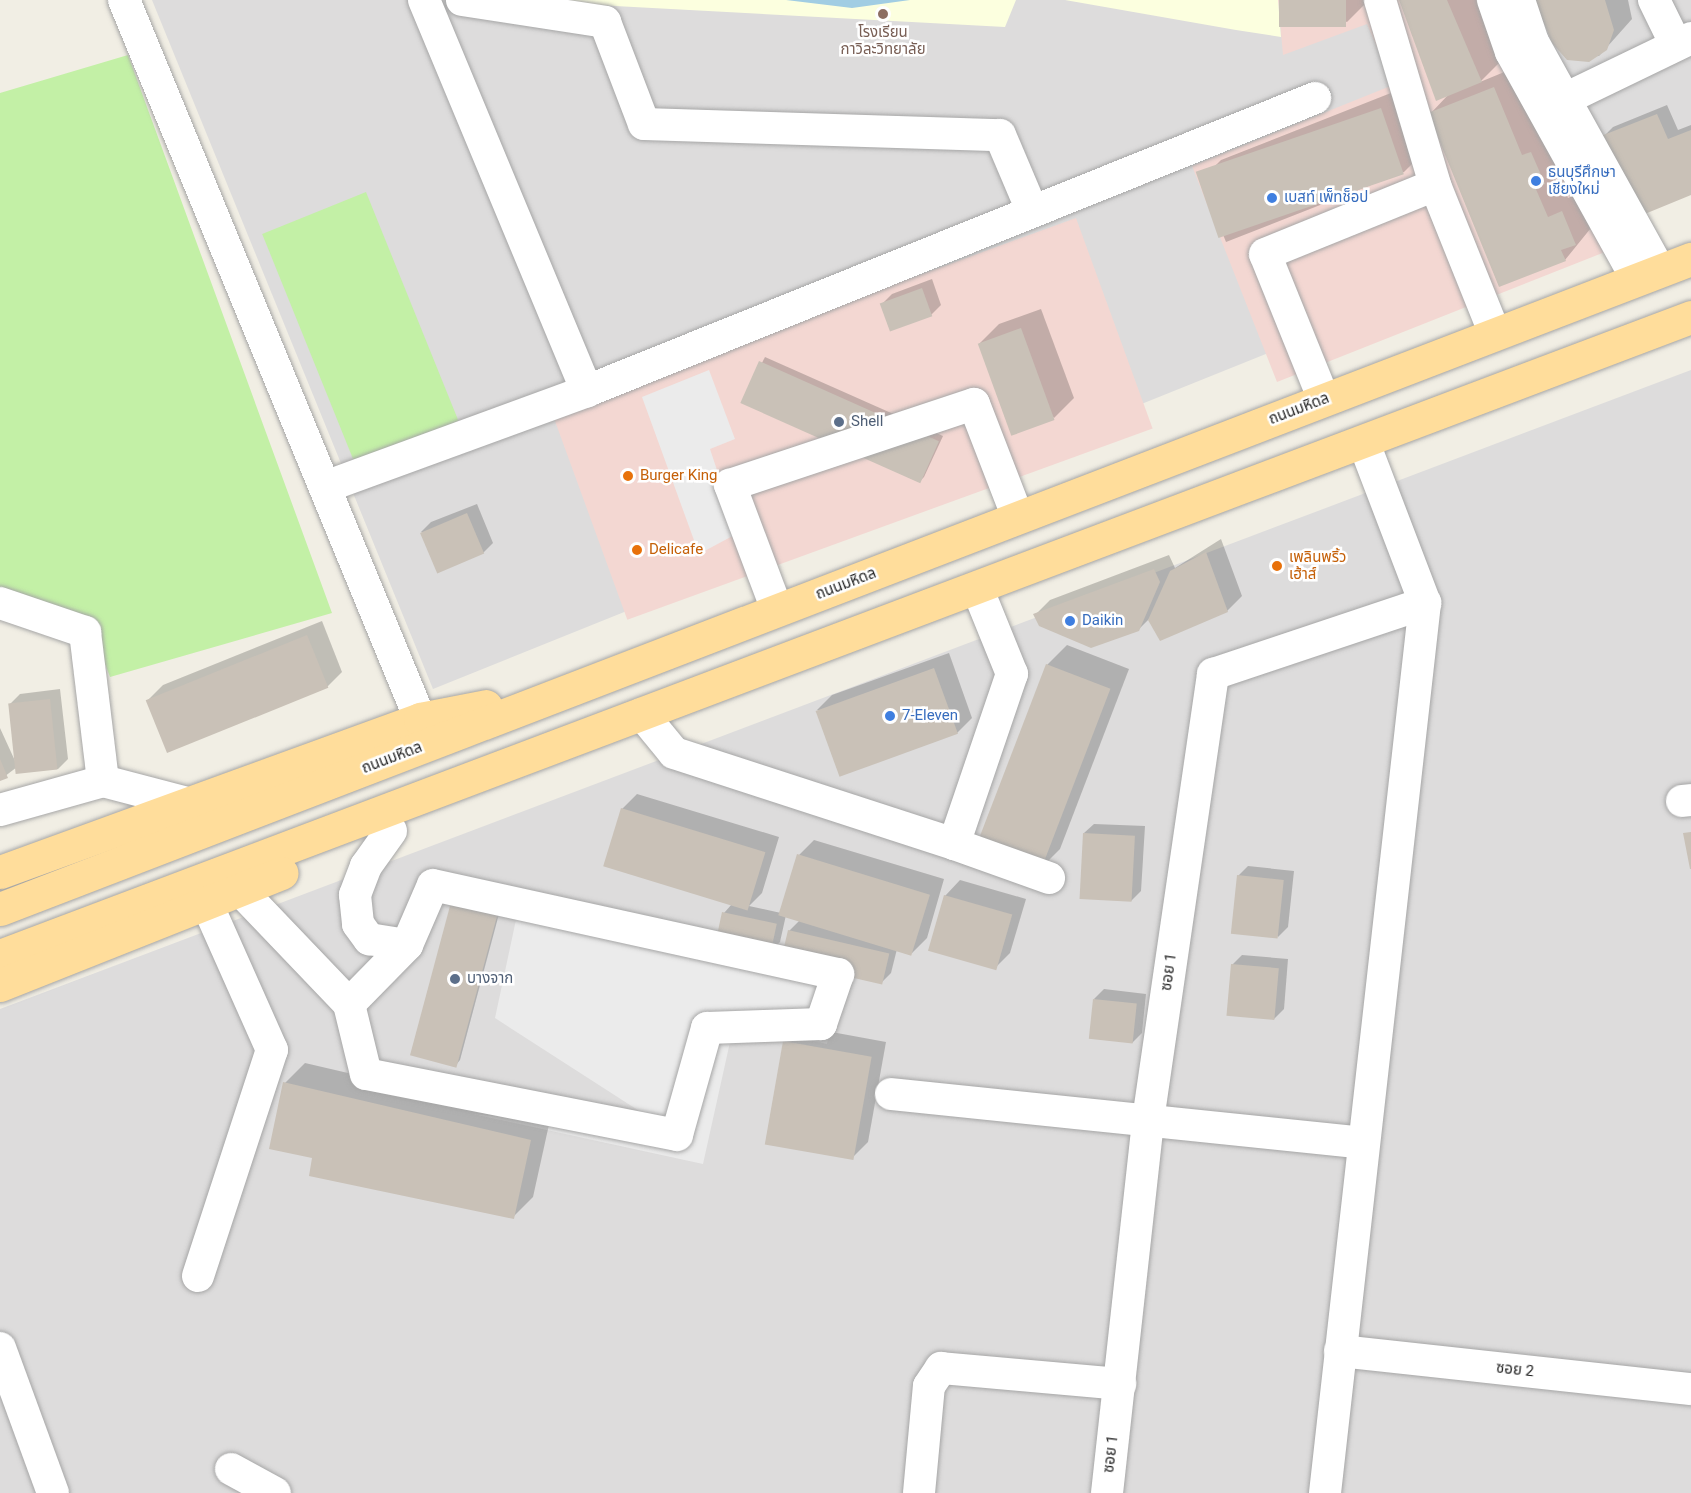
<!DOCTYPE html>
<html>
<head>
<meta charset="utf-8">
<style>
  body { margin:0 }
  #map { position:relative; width:1691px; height:1493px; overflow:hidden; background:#f1eee4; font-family:Roboto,"Noto Sans Thai",sans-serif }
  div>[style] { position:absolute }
  .residential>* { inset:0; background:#dddcdc }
  .commercial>* { inset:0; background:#f3d7d2; transform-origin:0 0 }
  .education>* { inset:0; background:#fcffdf }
  .grass>* { inset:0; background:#c3f0a6; transform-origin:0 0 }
  .parking>* { inset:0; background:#ebebeb }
  .water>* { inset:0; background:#a1cde3 }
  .shadow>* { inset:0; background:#0003 }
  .building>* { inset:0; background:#c9c1b7; transform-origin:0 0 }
  .roads { filter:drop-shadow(0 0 2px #a6a6a6) drop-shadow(0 0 2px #a6a6a6) }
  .minor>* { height:32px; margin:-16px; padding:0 16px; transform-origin:16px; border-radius:16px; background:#fff }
  .major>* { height:33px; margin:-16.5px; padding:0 16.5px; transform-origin:16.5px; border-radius:16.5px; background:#ffdd9b }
  .dots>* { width:16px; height:16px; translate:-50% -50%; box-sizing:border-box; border:3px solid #fff; border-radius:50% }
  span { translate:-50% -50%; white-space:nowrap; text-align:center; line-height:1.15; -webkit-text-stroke:5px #fff; paint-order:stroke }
  .education-label { font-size:15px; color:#785e54 }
  .shop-label { font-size:15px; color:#366cbe }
  .left { translate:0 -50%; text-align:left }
  .street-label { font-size:15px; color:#1f1f1f }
  .service-label { font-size:15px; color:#4e5e75 }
  .food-label { font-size:15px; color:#c56008 }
</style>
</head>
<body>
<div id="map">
  <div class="residential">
    <div style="clip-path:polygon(152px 0,1691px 0,1691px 183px,433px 689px)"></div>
    <div style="clip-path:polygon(1691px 370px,1691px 1493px,0 1493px,0 1009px)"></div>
  </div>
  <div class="commercial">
    <div style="clip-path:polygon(1278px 0,1485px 0,1610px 250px,1277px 382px,1192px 166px,1393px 85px,1367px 24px,1283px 55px)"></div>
    <div style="left:1076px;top:218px;width:224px;height:559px;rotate:70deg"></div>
  </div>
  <div class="education">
    <div style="clip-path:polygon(504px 0,1016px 0,1005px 27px)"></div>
    <div style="clip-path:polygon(1065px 0,1278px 0,1281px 37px,1236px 30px)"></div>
  </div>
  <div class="grass">
    <div style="clip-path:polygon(128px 55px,332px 613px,110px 677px,90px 624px,0 591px,0 93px)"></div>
    <div style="left:366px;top:192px;width:247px;height:112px;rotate:68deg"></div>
  </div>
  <div class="parking">
    <div style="clip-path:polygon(709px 370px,735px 439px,710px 449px,738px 533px,699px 554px,642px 397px)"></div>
    <div style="clip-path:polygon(517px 915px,840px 986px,827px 1044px,734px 1024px,703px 1164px,473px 1114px,675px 1134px,495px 1018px)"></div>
  </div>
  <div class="water">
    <div style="clip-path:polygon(786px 0,910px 0,852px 8px)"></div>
  </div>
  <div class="shadow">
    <div style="clip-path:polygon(1280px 0,1367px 0,1367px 2px,1347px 22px)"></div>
    <div style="clip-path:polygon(1401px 0,1476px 0,1501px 61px,1480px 82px,1514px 68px,1564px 162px,1556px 170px,1568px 198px,1582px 192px,1595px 223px,1565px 260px,1430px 114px,1449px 94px)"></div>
    <div style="clip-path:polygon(1528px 0,1628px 0,1632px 19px,1599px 56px,1568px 58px)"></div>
    <div style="clip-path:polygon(1401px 89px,1424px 152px,1404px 172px,1226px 242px,1201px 180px,1221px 160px)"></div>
    <div style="clip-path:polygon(1667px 105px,1678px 130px,1691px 125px,1691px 194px,1603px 137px,1613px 127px)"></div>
    <div style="clip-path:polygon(932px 279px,941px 305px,931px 315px,882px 304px,892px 294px)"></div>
    <div style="clip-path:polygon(1041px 309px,1074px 398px,1054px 418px,979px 344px,999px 324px)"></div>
    <div style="clip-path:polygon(765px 357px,943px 436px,924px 477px,919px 482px,742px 402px)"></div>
    <div style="clip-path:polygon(477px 504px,493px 543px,483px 553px,421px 532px,431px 522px)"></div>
    <div style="clip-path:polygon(1221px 539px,1242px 596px,1227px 611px,1149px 619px,1138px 630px,1035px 615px,1050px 600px,1169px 555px,1175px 568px)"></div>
    <div style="clip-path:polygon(322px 621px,342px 672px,327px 687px,148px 700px,163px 685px)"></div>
    <div style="clip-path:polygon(1067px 645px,1129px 669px,1060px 849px,1040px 869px,1047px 665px)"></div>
    <div style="clip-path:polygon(949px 653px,972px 718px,957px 733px,817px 710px,832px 695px)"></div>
    <div style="clip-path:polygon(60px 689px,68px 759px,58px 769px,17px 767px,0 780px,0 728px,16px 763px,10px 704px,20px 694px)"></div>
    <div style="clip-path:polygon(637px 794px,779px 837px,762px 893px,749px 906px,781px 913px,799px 855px,814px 840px,944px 879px,927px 938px,912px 953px,897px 949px,891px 973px,881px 983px,789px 931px,800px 920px,786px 915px,780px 942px,770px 952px,724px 913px,732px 904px,622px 809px)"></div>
    <div style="clip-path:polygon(1094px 824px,1145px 826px,1141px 891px,1131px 901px,1084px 833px)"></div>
    <div style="clip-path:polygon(1248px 866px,1294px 871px,1288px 927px,1278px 937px,1238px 876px)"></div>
    <div style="clip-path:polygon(960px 880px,1026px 899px,1010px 953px,995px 968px,945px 896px)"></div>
    <div style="clip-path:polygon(503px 899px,460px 1060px,456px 1065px,412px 1054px)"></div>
    <div style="clip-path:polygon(1242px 955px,1288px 959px,1284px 1009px,1274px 1019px,1232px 965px)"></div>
    <div style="clip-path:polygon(1104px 989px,1146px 994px,1142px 1033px,1132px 1043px,1094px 999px)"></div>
    <div style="clip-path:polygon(799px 1026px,886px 1042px,868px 1142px,853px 1157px,784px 1042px)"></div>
    <div style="clip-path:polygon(305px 1063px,550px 1120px,533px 1197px,513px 1217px,285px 1083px)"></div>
  </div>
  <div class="building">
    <div style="left:1279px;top:0;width:67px;height:27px"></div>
    <div style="clip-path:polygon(1399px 0,1447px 0,1482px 82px,1436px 101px)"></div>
    <div style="clip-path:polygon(1526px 0,1605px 0,1614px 30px,1607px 50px,1589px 62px,1567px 60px,1552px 43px,1542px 18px,1533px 21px)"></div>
    <div style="clip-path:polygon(1494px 87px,1522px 155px,1531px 152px,1545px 184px,1535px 187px,1548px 217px,1562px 211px,1576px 245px,1561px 250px,1566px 261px,1499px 287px,1428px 113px)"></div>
    <div style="left:1381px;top:108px;width:70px;height:196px;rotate:71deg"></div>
    <div style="clip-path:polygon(1657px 114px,1668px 139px,1691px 130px,1691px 195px,1635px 218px,1601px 136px)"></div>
    <div style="left:922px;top:288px;width:30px;height:45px;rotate:70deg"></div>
    <div style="left:1021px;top:328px;width:98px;height:46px;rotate:70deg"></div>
    <div style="left:759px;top:361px;width:197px;height:46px;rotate:24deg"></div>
    <div style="left:467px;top:513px;width:44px;height:51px;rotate:67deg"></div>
    <div style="clip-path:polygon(1206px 552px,1228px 612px,1160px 641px,1148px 620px,1170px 571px)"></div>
    <div style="clip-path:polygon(1154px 569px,1160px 582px,1139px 631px,1091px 648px,1039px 626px,1033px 614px)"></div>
    <div style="left:307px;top:635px;width:57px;height:174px;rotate:68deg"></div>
    <div style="left:1046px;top:664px;width:69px;height:195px;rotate:21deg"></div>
    <div style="left:934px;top:668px;width:70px;height:126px;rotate:70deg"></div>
    <div style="left:50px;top:699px;width:71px;height:42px;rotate:84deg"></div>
    <div style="clip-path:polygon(0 759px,8px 778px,0 781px)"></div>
    <div style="left:621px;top:808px;width:151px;height:61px;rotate:17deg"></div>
    <div style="clip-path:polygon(1691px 832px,1691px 869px,1690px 869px,1683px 833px)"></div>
    <div style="left:1083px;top:833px;width:52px;height:66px;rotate:3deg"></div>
    <div style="left:797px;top:854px;width:139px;height:64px;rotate:17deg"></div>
    <div style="left:1237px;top:875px;width:47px;height:59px;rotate:6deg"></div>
    <div style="left:454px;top:891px;width:48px;height:170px;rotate:15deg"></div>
    <div style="left:944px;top:895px;width:71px;height:58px;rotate:16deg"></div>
    <div style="left:722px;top:912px;width:56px;height:30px;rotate:12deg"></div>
    <div style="left:788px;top:930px;width:104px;height:32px;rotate:13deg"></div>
    <div style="left:1231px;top:964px;width:48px;height:52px;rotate:5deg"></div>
    <div style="left:1093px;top:999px;width:44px;height:40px;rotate:6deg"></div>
    <div style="left:783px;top:1041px;width:90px;height:105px;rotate:10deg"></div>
    <div style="clip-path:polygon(283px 1082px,531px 1140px,514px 1219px,309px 1176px,312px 1158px,269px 1149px)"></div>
  </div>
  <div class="roads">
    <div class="minor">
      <div style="left:124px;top:0;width:778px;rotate:67.62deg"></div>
      <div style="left:424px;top:0;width:424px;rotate:67.4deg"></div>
      <div style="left:462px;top:0;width:145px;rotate:8.7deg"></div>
      <div style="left:605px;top:22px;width:109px;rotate:69.1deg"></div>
      <div style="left:644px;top:124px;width:356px;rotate:1.8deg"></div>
      <div style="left:1000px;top:135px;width:79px;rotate:67deg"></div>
      <div style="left:1380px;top:0;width:193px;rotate:73.4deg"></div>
      <div style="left:1435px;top:185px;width:161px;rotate:68.1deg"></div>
      <div style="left:1493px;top:0;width:55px;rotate:70.9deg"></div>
      <div style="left:1511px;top:52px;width:260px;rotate:61deg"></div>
      <div style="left:1519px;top:0;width:44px;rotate:71.6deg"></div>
      <div style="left:1533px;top:42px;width:262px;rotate:61deg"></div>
      <div style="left:1654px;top:0;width:50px;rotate:63.9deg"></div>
      <div style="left:1565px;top:99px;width:140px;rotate:-25.8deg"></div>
      <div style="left:1324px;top:400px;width:157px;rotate:-112deg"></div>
      <div style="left:1265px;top:254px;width:183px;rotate:-22.1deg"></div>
      <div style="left:325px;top:487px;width:279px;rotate:-20.1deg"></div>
      <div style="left:587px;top:391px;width:785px;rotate:-21.92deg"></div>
      <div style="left:0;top:603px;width:90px;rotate:18.8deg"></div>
      <div style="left:85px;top:632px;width:150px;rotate:83.1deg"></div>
      <div style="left:777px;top:610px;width:134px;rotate:-110.6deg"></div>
      <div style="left:730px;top:485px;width:257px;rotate:-18.4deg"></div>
      <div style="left:974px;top:404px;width:122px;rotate:68.9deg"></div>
      <div style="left:642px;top:714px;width:50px;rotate:50.6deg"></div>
      <div style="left:674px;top:753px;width:294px;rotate:18deg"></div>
      <div style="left:954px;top:844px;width:180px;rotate:-71.2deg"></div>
      <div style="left:1012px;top:674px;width:93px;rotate:-112.1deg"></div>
      <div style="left:1682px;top:801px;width:9px;rotate:-6deg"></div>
      <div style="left:0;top:810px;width:107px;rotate:-15.7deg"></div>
      <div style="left:103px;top:781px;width:83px;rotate:14.7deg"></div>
      <div style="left:391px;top:831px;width:43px;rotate:125.5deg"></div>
      <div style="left:366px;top:866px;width:31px;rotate:111deg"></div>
      <div style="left:355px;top:895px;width:29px;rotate:84deg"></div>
      <div style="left:358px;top:924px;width:19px;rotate:54deg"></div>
      <div style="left:369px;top:939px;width:38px;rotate:9deg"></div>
      <div style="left:954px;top:844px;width:101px;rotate:19.7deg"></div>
      <div style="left:433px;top:885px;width:415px;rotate:12.4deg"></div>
      <div style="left:838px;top:974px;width:53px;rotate:108.8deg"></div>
      <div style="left:821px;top:1024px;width:114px;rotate:178deg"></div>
      <div style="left:707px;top:1028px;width:111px;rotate:105.7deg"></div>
      <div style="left:677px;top:1135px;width:317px;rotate:-168.9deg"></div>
      <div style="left:366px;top:1074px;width:72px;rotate:-103.7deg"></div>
      <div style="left:349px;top:1004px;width:83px;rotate:-45.5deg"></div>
      <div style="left:407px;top:945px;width:65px;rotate:-66.6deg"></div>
      <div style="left:241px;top:891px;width:156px;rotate:46.3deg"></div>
      <div style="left:891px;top:1094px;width:474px;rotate:5.9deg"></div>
      <div style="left:198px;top:1276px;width:238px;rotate:-71.9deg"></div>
      <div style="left:272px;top:1050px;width:160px;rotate:-114deg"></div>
      <div style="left:0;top:1348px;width:154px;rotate:69.9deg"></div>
      <div style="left:1340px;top:1351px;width:353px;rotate:6.2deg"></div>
      <div style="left:231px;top:1469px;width:50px;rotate:28.6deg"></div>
      <div style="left:919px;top:1493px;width:107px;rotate:-84.7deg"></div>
      <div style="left:929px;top:1386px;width:22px;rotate:-56deg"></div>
      <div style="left:941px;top:1368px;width:180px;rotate:5.1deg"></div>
      <div style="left:1107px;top:1493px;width:375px;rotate:-83.7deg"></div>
      <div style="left:1148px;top:1120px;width:451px;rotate:-81.7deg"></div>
      <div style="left:1213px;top:674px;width:224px;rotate:-18.5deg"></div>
      <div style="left:1325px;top:1493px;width:896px;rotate:-83.59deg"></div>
      <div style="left:1425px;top:603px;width:171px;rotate:-110.9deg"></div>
    </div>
    <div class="major">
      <div style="left:0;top:872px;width:447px;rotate:-20deg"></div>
      <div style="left:420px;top:719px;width:67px;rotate:-11.1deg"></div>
      <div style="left:0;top:909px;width:1812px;rotate:-21.03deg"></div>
      <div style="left:0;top:956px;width:1808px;rotate:-20.7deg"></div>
      <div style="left:0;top:985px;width:303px;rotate:-21.7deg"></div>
    </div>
  </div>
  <div class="dots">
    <div style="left:883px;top:14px;background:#8d6e63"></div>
    <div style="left:1536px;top:181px;background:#3f7fe0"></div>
    <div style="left:1272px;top:198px;background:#3f7fe0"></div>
    <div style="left:839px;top:422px;background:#5c6f8a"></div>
    <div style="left:628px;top:476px;background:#e8710a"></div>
    <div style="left:637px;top:550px;background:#e8710a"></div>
    <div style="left:1277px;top:566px;background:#e8710a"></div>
    <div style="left:1070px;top:621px;background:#3f7fe0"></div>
    <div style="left:890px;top:716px;background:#3f7fe0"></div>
    <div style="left:455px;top:979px;background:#5c6f8a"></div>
  </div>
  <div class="education-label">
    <span style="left:883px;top:41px">โรงเรียน<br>กาวิละวิทยาลัย</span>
  </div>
  <div class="shop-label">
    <span class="left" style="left:1548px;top:181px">ธนบุรีศึกษา<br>เชียงใหม่</span>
    <span class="left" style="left:1284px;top:198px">เบสท์ เพ็ทช็อป</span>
    <span class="left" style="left:1082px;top:621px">Daikin</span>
    <span class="left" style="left:902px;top:716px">7-Eleven</span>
  </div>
  <div class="street-label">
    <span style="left:1299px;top:409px;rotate:-21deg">ถนนมหิดล</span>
    <span style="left:846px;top:584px;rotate:-21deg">ถนนมหิดล</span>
    <span style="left:392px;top:758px;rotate:-21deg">ถนนมหิดล</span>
    <span style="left:1169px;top:972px;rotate:-82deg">ซอย 1</span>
    <span style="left:1515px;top:1370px;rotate:6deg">ซอย 2</span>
    <span style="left:1111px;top:1454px;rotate:-83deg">ซอย 1</span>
  </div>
  <div class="service-label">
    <span class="left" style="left:851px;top:422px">Shell</span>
    <span class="left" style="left:467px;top:979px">บางจาก</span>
  </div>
  <div class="food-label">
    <span class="left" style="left:640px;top:476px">Burger King</span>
    <span class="left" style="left:649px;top:550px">Delicafe</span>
    <span class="left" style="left:1289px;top:566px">เพลินพริ้ว<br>เฮ้าส์</span>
  </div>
</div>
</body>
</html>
